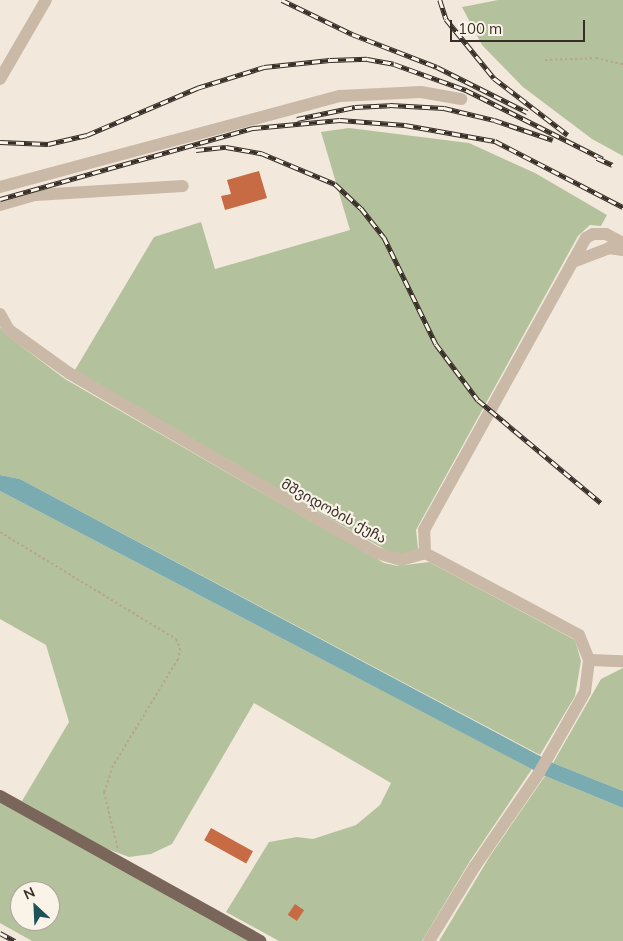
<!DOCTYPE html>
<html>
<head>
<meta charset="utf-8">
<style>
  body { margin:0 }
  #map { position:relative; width:623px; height:941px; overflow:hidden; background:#f2e9dc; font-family:Mulish,"Noto Sans Georgian",sans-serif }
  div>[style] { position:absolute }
  .green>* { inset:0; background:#b3c29c }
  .water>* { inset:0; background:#7aabb0 }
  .building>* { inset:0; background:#c76b45; transform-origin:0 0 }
  .path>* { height:2px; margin-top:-1px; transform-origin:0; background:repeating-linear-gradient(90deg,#b6a392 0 2.5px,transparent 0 5px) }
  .minor>* { height:12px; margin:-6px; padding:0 6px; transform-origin:6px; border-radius:6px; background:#cbb9a8 }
  .major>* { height:12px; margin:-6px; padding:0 6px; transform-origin:6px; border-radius:6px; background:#796559 }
  .rail>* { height:4.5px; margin-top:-2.25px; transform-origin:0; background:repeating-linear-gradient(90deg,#faf3e8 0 8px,#372e28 0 16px); box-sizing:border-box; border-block:1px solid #372e28 }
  span { translate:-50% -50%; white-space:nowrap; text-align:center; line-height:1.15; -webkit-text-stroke:4.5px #faf3e8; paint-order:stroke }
  .street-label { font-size:14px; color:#372e28 }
  .north { position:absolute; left:10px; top:881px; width:50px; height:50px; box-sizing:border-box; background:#faf3e8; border:1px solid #aca49b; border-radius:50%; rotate:335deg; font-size:14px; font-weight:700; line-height:20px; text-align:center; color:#372e28 }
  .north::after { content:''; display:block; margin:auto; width:18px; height:22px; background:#1d5259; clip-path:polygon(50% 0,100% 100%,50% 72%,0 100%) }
  .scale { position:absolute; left:450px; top:20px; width:135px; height:22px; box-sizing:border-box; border:2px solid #372e28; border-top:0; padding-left:6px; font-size:15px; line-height:18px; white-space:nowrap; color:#372e28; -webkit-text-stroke:4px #faf3e8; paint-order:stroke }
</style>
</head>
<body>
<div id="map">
  <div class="green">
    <div style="clip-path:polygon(498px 0,623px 0,623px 156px,592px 139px,523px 87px,482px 45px,462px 7px)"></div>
    <div style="clip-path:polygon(349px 128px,469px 143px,535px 173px,607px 215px,601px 226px,590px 225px,578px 236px,416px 530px,418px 549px,402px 555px,393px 554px,198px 444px,75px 370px,154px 237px,201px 222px,215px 269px,350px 230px,321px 132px)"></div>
    <div style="clip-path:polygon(0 327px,5px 334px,65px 379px,384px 563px,398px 566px,429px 562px,575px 640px,581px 661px,575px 696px,540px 755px,20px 479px,0 475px)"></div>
    <div style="clip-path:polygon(0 491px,532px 769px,470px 861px,422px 941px,279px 941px,226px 912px,269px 842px,297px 837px,313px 839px,356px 825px,380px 805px,391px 783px,254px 703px,172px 844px,151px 854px,129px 857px,102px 847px,22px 801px,69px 722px,46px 645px,0 619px)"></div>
    <div style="clip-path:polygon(623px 668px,623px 791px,553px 763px,601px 679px)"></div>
    <div style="clip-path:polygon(545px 776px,623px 808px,623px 941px,439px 941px,490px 856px)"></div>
    <div style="clip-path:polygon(evenodd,0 802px,251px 941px,32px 941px,0 923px,0 802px,20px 891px,50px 891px,50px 921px,20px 921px,20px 891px)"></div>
  </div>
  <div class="water">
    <div style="clip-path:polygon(0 475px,20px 479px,553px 763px,623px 791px,623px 808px,545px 776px,0 491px)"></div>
  </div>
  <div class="building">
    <div style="clip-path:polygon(259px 171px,267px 198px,225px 210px,221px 196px,231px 194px,227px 180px)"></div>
    <div style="left:211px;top:828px;width:48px;height:14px;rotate:29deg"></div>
    <div style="left:295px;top:904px;width:11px;height:13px;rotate:34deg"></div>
  </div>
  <div class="path">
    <div style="left:545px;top:60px;width:51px;rotate:-2.2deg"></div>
    <div style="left:596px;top:58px;width:28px;rotate:13deg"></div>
    <div style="left:0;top:532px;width:206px;rotate:31.3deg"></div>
    <div style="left:176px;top:639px;width:10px;rotate:66deg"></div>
    <div style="left:180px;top:648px;width:11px;rotate:100deg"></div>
    <div style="left:178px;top:659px;width:125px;rotate:121.3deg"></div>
    <div style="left:113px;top:766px;width:28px;rotate:109deg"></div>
    <div style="left:104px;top:792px;width:60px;rotate:76.4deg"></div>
  </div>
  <div class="minor">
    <div style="left:0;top:79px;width:91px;rotate:-59.8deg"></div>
    <div style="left:0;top:187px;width:352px;rotate:-15deg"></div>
    <div style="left:340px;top:96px;width:81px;rotate:-2.8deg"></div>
    <div style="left:421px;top:92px;width:41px;rotate:9.9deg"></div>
    <div style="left:0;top:205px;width:37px;rotate:-16deg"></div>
    <div style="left:36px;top:195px;width:147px;rotate:-3.5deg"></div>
    <div style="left:573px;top:262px;width:39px;rotate:-21deg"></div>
    <div style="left:609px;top:248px;width:14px;rotate:8deg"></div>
    <div style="left:0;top:314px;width:18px;rotate:61deg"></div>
    <div style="left:9px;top:330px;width:74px;rotate:35.6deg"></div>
    <div style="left:69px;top:373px;width:357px;rotate:30.3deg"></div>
    <div style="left:377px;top:553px;width:25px;rotate:16deg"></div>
    <div style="left:401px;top:560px;width:25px;rotate:-16deg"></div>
    <div style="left:425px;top:553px;width:174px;rotate:28deg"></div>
    <div style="left:579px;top:635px;width:27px;rotate:68deg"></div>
    <div style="left:589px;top:660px;width:32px;rotate:97deg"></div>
    <div style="left:585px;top:692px;width:93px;rotate:119.6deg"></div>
    <div style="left:539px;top:773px;width:113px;rotate:124.5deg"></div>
    <div style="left:475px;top:866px;width:88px;rotate:121.5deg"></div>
    <div style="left:425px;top:553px;width:23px;rotate:-92deg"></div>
    <div style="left:424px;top:530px;width:334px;rotate:-61deg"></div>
    <div style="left:586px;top:238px;width:8px;rotate:-30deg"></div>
    <div style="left:593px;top:234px;width:13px"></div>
    <div style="left:606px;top:234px;width:19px;rotate:28deg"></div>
    <div style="left:589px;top:660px;width:34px;rotate:2deg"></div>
  </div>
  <div class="major">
    <div style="left:0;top:796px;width:298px;rotate:29.1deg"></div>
  </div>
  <div class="rail">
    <div style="left:282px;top:0;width:78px;rotate:25.9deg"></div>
    <div style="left:352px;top:34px;width:91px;rotate:21.2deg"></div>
    <div style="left:437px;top:67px;width:101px;rotate:26.6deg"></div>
    <div style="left:440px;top:0;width:20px;rotate:72deg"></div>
    <div style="left:446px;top:19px;width:76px;rotate:50.9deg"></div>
    <div style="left:494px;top:78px;width:93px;rotate:37.6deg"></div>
    <div style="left:297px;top:119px;width:59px;rotate:-11.7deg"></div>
    <div style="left:355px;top:107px;width:35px;rotate:-3deg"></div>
    <div style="left:390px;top:105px;width:54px;rotate:3.2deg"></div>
    <div style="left:444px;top:108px;width:51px;rotate:13.5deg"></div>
    <div style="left:494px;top:120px;width:62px;rotate:18.7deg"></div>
    <div style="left:0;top:142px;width:48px;rotate:2.4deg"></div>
    <div style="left:48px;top:144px;width:40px;rotate:-13deg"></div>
    <div style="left:87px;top:135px;width:120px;rotate:-23.1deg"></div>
    <div style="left:197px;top:88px;width:70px;rotate:-17.4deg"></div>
    <div style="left:264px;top:67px;width:66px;rotate:-6.1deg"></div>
    <div style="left:330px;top:60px;width:37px;rotate:-2deg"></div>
    <div style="left:367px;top:59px;width:27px;rotate:10deg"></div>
    <div style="left:394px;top:64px;width:77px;rotate:19.9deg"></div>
    <div style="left:466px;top:90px;width:153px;rotate:26.7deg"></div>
    <div style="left:196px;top:150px;width:30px;rotate:-6deg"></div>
    <div style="left:226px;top:147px;width:36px;rotate:10deg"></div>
    <div style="left:261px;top:153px;width:80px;rotate:22.7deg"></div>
    <div style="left:335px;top:184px;width:35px;rotate:43deg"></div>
    <div style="left:361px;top:208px;width:37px;rotate:52deg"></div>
    <div style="left:384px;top:237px;width:119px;rotate:64.1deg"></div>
    <div style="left:436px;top:344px;width:70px;rotate:53.1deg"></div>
    <div style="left:478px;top:400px;width:160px;rotate:39.9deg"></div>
    <div style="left:597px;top:158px;width:17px;rotate:24deg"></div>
    <div style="left:0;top:199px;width:263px;rotate:-15.7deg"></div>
    <div style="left:253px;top:128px;width:87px;rotate:-5.3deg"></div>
    <div style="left:340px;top:120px;width:65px;rotate:4.4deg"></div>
    <div style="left:405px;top:125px;width:91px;rotate:10.1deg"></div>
    <div style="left:495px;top:141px;width:144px;rotate:27.3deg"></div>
    <div style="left:0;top:933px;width:17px;rotate:28deg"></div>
  </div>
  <div class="street-label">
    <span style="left:334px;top:511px;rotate:29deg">მშვიდობის ქუჩა</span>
  </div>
  <div class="north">N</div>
  <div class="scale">100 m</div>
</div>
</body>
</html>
